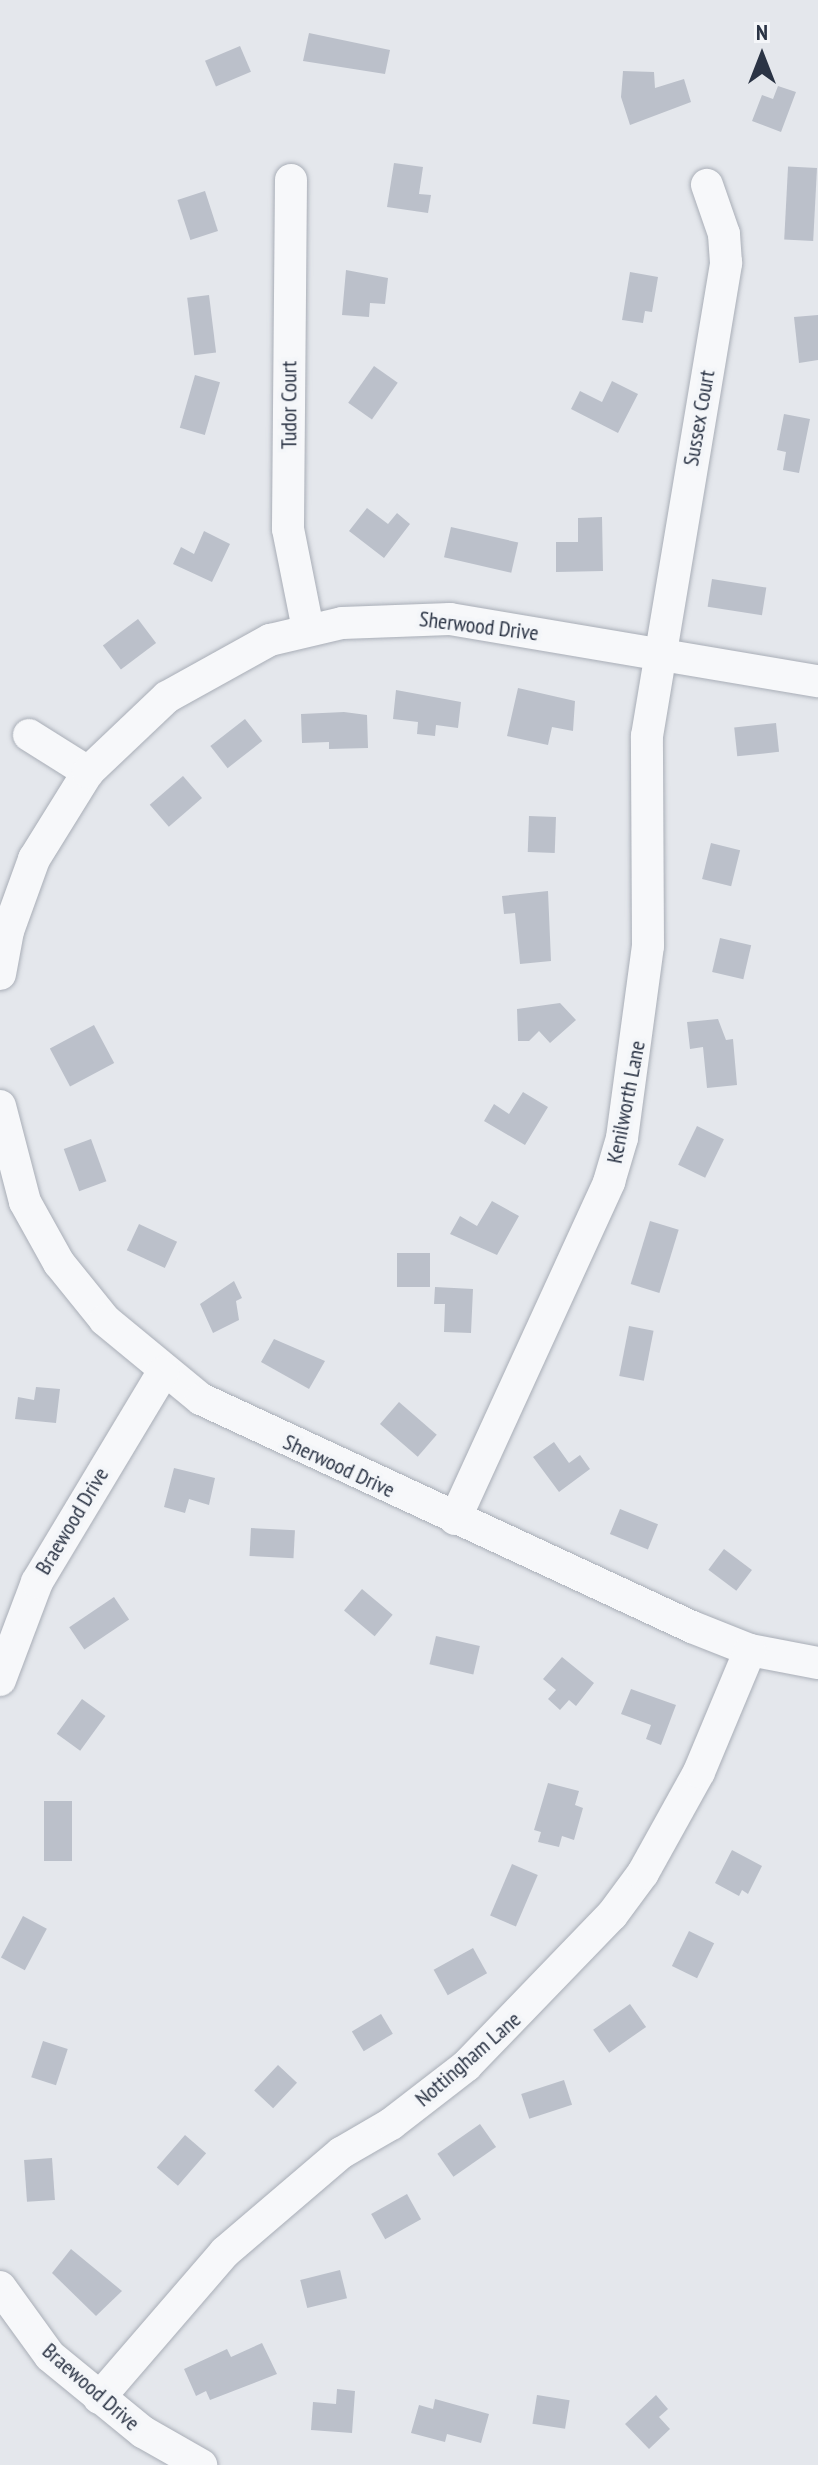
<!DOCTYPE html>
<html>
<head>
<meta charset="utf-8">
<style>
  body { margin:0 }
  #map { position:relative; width:818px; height:2465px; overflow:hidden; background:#e4e7ec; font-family:"PT Sans Narrow",sans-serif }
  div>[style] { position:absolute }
  .building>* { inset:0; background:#bbc0ca; transform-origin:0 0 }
  .roads { filter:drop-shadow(0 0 2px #a9aeb7) drop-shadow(0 0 2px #a9aeb7) }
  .minor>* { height:32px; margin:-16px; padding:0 16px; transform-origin:16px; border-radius:16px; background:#f7f8fa }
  span { translate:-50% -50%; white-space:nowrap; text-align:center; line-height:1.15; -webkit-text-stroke:8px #f4f6f9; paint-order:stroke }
  .street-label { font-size:22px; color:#2b3445 }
  .north { position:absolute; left:722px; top:16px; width:80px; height:80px; -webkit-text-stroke:6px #f4f6f9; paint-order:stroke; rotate:0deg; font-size:22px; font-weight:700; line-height:32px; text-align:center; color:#2b3445 }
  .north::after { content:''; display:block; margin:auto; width:28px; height:36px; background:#2b3445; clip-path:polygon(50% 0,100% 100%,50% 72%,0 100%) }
</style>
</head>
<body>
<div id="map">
  <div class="building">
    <div style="clip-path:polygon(309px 33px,390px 50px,385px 74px,303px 61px)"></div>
    <div style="left:240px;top:46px;width:28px;height:38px;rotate:67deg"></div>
    <div style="clip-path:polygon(623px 71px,654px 72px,655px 88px,684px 79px,691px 102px,630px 125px,621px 97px)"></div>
    <div style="clip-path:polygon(778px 86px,796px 92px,781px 132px,752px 121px,762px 95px,773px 99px)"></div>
    <div style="clip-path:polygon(394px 163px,423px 167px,419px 194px,431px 195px,428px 213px,387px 207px)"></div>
    <div style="left:817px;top:168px;width:73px;height:29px;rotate:93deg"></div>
    <div style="left:205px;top:191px;width:42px;height:29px;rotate:72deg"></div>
    <div style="clip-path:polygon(346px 270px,388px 278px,385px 304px,370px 303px,369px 317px,342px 315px)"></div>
    <div style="clip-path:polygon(630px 272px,658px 277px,652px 312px,645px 311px,643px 323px,622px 320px)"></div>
    <div style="left:209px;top:295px;width:58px;height:22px;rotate:83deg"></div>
    <div style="clip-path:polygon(818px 315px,818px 360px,799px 363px,794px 317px)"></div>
    <div style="left:374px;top:366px;width:29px;height:45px;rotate:35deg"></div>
    <div style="left:195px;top:375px;width:26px;height:55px;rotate:16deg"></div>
    <div style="clip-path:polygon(612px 381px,638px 394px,618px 433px,571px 409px,580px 391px,602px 402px)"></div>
    <div style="clip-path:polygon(784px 414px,810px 419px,799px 473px,783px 470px,786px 452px,777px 450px)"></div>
    <div style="clip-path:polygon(367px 508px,388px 524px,397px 513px,410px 524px,384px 558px,349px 531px)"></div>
    <div style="clip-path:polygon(602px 517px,603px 571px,556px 572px,556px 542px,578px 542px,578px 518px)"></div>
    <div style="left:451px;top:527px;width:69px;height:31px;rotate:13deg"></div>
    <div style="clip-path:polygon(204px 531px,230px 544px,212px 582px,173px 564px,181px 547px,194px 554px)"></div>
    <div style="left:712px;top:579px;width:55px;height:28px;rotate:9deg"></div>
    <div style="left:138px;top:619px;width:30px;height:44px;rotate:53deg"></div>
    <div style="clip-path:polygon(518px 688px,575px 701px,573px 731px,552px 727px,548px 745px,507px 736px)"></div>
    <div style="clip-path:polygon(396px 690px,461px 702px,458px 728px,436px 725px,435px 736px,417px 734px,418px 722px,393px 719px)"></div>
    <div style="clip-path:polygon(344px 712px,367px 715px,368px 748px,329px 749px,329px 742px,302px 743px,301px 714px)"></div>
    <div style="left:245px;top:719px;width:28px;height:44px;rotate:52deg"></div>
    <div style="left:776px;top:723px;width:29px;height:42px;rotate:84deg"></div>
    <div style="left:183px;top:776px;width:29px;height:44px;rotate:49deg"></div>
    <div style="left:529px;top:816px;width:27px;height:36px;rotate:2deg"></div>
    <div style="left:711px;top:843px;width:30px;height:37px;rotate:14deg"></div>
    <div style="clip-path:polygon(548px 891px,551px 961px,520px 964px,515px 913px,504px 914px,502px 896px)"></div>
    <div style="left:720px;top:938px;width:32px;height:35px;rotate:13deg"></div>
    <div style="clip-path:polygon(560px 1003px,576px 1020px,550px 1043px,539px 1031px,529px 1041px,518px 1041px,517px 1009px)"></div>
    <div style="clip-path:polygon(718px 1019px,726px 1040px,733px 1039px,737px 1085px,707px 1088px,703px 1047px,690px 1049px,687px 1022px)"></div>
    <div style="left:94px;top:1025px;width:43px;height:50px;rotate:62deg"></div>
    <div style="clip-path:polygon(523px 1092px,548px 1107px,525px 1145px,484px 1121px,494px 1104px,509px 1114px)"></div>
    <div style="left:697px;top:1126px;width:30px;height:43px;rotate:26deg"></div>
    <div style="left:91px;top:1139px;width:45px;height:29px;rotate:70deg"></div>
    <div style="clip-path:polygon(492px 1201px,519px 1216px,497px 1255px,450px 1234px,460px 1216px,477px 1226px)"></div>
    <div style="left:650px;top:1221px;width:30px;height:66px;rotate:17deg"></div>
    <div style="left:139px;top:1224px;width:42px;height:29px;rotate:25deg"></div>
    <div style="left:397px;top:1253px;width:33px;height:34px"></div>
    <div style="clip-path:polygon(234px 1281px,242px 1298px,236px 1301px,239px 1320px,213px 1333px,200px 1304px)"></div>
    <div style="clip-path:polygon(435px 1287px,473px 1289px,471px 1333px,444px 1332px,445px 1304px,434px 1304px)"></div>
    <div style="left:629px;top:1326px;width:25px;height:51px;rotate:11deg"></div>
    <div style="clip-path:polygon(274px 1339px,325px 1361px,309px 1389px,261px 1362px)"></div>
    <div style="clip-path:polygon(36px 1387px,60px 1389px,56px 1423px,15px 1419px,18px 1397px,34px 1400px)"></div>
    <div style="left:399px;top:1402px;width:50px;height:29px;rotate:41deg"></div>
    <div style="clip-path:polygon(554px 1442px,569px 1463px,580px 1455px,590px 1469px,559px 1492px,533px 1457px)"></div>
    <div style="clip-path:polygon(174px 1468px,215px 1478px,209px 1505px,189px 1499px,185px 1513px,164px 1507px)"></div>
    <div style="left:620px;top:1509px;width:41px;height:27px;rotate:22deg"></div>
    <div style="left:251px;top:1528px;width:44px;height:28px;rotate:3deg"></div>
    <div style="left:724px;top:1549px;width:35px;height:26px;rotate:37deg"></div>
    <div style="left:362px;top:1589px;width:40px;height:28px;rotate:40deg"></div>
    <div style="left:114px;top:1597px;width:27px;height:54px;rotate:56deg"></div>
    <div style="left:436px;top:1636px;width:45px;height:29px;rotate:13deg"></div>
    <div style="clip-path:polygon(562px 1657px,594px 1683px,576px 1706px,569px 1700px,560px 1710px,548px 1699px,556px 1690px,543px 1679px)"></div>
    <div style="clip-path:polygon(631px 1689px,676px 1705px,661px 1745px,646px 1739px,651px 1725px,621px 1714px)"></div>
    <div style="left:82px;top:1699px;width:29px;height:43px;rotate:36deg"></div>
    <div style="clip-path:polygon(548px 1783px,579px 1791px,575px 1805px,583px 1808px,574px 1840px,562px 1836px,559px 1847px,538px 1842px,541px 1832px,534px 1830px)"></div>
    <div style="left:44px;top:1801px;width:28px;height:60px"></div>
    <div style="clip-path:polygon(732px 1850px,762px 1866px,748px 1894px,742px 1890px,739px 1896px,715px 1883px)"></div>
    <div style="left:512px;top:1864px;width:28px;height:56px;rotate:23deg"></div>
    <div style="left:23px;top:1916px;width:27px;height:47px;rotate:28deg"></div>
    <div style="left:689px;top:1931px;width:28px;height:39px;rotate:26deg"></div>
    <div style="left:473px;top:1948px;width:29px;height:45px;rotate:61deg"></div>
    <div style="left:630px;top:2004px;width:28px;height:45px;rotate:55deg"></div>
    <div style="left:381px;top:2014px;width:23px;height:34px;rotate:59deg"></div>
    <div style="left:43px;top:2041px;width:26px;height:38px;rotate:18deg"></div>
    <div style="left:278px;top:2065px;width:26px;height:35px;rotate:43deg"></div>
    <div style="left:564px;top:2080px;width:26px;height:45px;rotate:72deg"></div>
    <div style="left:480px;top:2124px;width:28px;height:52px;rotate:55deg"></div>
    <div style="left:185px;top:2135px;width:28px;height:43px;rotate:41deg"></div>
    <div style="left:52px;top:2158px;width:42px;height:28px;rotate:86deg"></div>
    <div style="left:407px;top:2194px;width:29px;height:41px;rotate:61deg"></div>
    <div style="clip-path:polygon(71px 2249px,122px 2291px,96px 2316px,52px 2273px)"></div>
    <div style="left:340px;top:2270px;width:29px;height:41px;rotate:76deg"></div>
    <div style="clip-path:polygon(262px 2343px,277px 2374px,210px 2400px,206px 2391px,196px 2396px,184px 2369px,227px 2349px,231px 2357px)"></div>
    <div style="clip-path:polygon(337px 2389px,355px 2391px,352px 2433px,311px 2430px,313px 2402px,336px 2404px)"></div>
    <div style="left:537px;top:2395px;width:33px;height:29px;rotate:9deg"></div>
    <div style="clip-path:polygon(656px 2395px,668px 2409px,659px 2417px,670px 2429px,649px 2449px,625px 2424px)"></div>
    <div style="clip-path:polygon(435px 2399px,489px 2414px,481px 2443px,447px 2434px,445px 2442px,411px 2433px,419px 2405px,433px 2409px)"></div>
  </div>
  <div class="roads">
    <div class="minor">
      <div style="left:291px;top:180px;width:349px;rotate:90.5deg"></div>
      <div style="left:288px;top:529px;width:102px;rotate:78.7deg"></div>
      <div style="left:29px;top:735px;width:70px;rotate:32.1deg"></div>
      <div style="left:0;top:974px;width:44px;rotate:-79.5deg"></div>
      <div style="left:8px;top:931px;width:77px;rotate:-70.1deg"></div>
      <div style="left:34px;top:859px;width:102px;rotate:-58.2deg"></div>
      <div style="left:88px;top:772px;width:109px;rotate:-43.5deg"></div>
      <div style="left:167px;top:697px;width:118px;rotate:-29deg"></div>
      <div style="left:270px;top:640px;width:74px;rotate:-13.3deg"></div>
      <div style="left:342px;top:623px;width:108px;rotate:-2.1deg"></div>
      <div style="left:450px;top:619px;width:373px;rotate:9.6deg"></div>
      <div style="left:0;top:1106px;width:99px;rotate:75.4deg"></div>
      <div style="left:25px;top:1202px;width:70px;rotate:60.9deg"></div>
      <div style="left:59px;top:1263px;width:73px;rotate:51.1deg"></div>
      <div style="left:105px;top:1320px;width:124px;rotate:39.5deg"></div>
      <div style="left:201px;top:1399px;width:541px;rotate:24.91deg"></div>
      <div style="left:692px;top:1627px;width:62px;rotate:21.6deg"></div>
      <div style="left:750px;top:1650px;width:69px;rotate:10.8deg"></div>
      <div style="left:455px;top:1519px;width:371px;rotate:-65.4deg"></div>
      <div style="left:609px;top:1182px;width:46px;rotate:-73.5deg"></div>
      <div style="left:622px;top:1138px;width:194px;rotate:-82.3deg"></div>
      <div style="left:648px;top:946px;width:210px;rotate:-90.3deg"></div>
      <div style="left:647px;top:736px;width:480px;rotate:-80.5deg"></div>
      <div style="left:726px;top:263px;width:29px;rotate:-94deg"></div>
      <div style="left:724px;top:234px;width:52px;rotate:-109.1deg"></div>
      <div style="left:0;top:1680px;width:105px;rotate:-69.3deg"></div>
      <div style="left:37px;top:1582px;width:245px;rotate:-59deg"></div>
      <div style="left:0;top:2287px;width:85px;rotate:54.1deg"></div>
      <div style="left:50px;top:2356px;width:120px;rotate:39.3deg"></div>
      <div style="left:143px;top:2432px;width:67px;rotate:29.6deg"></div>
      <div style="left:99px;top:2398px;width:193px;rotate:-49.2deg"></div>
      <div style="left:225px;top:2252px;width:153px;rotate:-40.5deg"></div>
      <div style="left:341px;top:2153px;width:58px;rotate:-30.1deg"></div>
      <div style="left:391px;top:2124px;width:95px;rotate:-37.7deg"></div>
      <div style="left:466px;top:2066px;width:210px;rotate:-46deg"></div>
      <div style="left:612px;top:1915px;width:52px;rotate:-53.6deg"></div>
      <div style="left:643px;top:1873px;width:115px;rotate:-61deg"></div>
      <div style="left:699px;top:1772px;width:132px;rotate:-67.3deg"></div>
    </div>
  </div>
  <div class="street-label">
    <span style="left:289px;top:405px;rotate:-90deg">Tudor Court</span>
    <span style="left:699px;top:418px;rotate:-80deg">Sussex Court</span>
    <span style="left:479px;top:626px;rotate:7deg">Sherwood Drive</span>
    <span style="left:626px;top:1102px;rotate:-79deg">Kenilworth Lane</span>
    <span style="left:339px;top:1466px;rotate:25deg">Sherwood Drive</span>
    <span style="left:72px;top:1521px;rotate:-59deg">Braewood Drive</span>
    <span style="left:468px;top:2059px;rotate:-41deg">Nottingham Lane</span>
    <span style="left:91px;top:2387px;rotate:41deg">Braewood Drive</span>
  </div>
  <div class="north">N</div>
</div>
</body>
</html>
